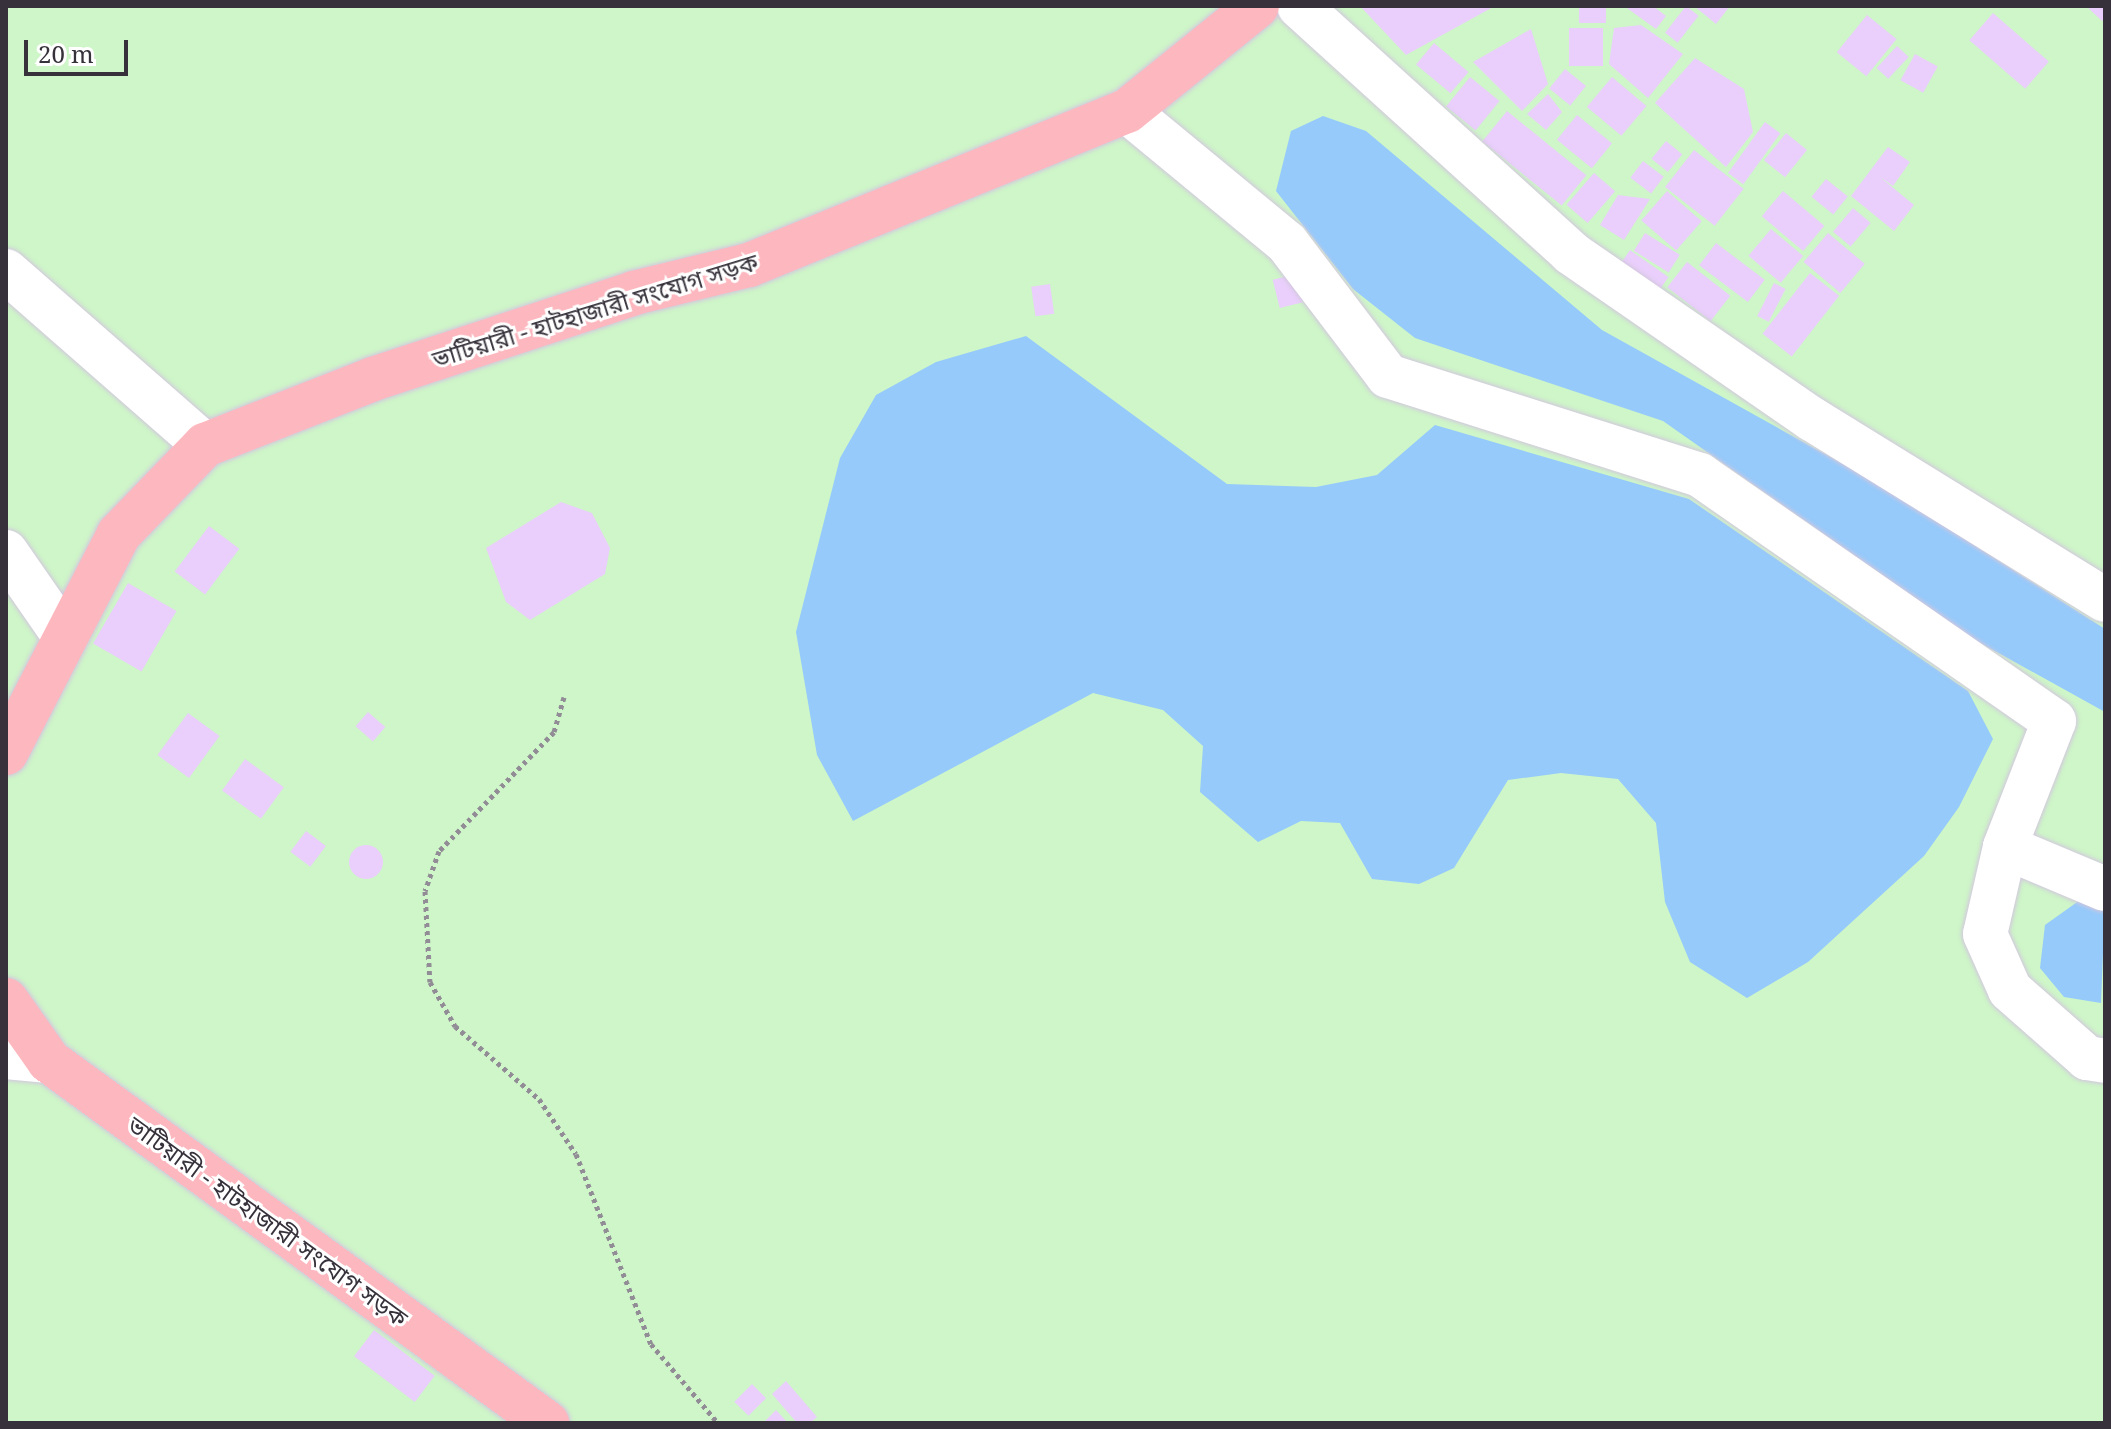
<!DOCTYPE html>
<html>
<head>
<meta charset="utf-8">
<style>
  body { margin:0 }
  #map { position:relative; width:2111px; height:1429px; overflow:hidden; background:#faf5fe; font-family:"Noto Serif","Noto Sans Bengali",serif }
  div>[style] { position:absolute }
  .green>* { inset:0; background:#cef6c8; transform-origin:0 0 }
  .water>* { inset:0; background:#95cafb }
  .building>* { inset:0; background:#eacffc; transform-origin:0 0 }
  .round { border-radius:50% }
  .path>* { height:5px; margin-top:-2.5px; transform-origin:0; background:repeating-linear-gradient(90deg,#918c95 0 4px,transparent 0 8px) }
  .roads { filter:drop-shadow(0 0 2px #d2c7dd) drop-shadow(0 0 2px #d2c7dd) }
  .minor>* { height:44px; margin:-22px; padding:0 22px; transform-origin:22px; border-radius:22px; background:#fff }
  .major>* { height:44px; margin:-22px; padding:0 22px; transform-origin:22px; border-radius:22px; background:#fdb7be }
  span { translate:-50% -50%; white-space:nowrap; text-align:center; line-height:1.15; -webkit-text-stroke:6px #fff; paint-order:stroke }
  .street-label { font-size:24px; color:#36313a }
  .frame { position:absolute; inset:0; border:8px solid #36313a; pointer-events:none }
  .scale { position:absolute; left:24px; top:40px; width:104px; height:36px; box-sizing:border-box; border:4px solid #36313a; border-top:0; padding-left:10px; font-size:24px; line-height:28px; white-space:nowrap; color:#36313a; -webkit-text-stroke:6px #fff; paint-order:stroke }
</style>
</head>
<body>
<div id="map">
  <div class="green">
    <div style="left:6px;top:6px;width:2099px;height:1417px"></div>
  </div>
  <div class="water">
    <div style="clip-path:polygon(1323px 116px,1366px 131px,1602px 330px,1875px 482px,2105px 629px,2105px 712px,1975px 640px,1663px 421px,1415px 338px,1353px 289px,1276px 191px,1291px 131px)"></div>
    <div style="clip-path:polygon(1026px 336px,1227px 484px,1316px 487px,1377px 475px,1435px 425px,1689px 499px,1968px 691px,1993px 739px,1959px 807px,1924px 856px,1808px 962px,1747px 998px,1690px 962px,1665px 902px,1656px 823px,1618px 779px,1561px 773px,1508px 780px,1454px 868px,1419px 884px,1372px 879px,1340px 823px,1301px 821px,1258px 842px,1200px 792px,1203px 746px,1163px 710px,1093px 693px,853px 821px,817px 755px,796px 632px,840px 458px,876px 395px,936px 362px)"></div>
    <div style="clip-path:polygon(2080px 900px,2105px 902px,2101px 1003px,2064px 997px,2040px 968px,2045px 925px)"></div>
  </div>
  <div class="building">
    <div style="clip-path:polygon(1360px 6px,1495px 6px,1406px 55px)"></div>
    <div style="left:1579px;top:6px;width:27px;height:17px"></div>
    <div style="clip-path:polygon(1624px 6px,1653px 6px,1666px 16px,1656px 29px)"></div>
    <div style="left:1686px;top:6px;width:16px;height:34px;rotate:38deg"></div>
    <div style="clip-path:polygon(1694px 6px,1730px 6px,1716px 24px)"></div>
    <div style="clip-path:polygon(2086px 6px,2105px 6px,2105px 18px,2102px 21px)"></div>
    <div style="left:1993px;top:13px;width:74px;height:36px;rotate:41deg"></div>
    <div style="left:1867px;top:15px;width:38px;height:48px;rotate:39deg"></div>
    <div style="clip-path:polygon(1641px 25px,1683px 54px,1648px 98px,1609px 64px,1614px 28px)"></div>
    <div style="left:1569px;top:28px;width:34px;height:38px"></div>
    <div style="clip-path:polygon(1531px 29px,1548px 84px,1522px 111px,1473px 62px)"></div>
    <div style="left:1434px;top:43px;width:45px;height:28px;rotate:40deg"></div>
    <div style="left:1897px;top:46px;width:16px;height:30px;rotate:43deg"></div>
    <div style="left:1915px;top:54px;width:26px;height:30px;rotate:29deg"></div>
    <div style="clip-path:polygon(1695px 58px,1744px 89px,1753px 132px,1726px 167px,1655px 103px)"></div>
    <div style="left:1565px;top:69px;width:27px;height:25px;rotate:39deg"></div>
    <div style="left:1470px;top:77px;width:38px;height:38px;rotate:39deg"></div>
    <div style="left:1612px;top:77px;width:45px;height:39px;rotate:40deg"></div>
    <div style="clip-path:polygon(1548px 94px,1562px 112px,1546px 130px,1527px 114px)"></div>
    <div style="left:1507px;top:111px;width:102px;height:39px;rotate:39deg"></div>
    <div style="left:1577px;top:115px;width:45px;height:32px;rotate:39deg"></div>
    <div style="left:1765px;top:122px;width:19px;height:63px;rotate:36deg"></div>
    <div style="left:1786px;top:133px;width:27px;height:35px;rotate:39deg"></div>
    <div style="left:1666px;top:141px;width:21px;height:23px;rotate:39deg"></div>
    <div style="clip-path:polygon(1888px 147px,1910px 162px,1893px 186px,1880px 177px,1914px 205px,1894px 231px,1851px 196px)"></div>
    <div style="left:1694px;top:150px;width:63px;height:47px;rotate:38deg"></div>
    <div style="left:1643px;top:161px;width:26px;height:21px;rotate:37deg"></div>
    <div style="left:1594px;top:173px;width:28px;height:42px;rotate:41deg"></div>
    <div style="left:1826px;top:179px;width:28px;height:23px;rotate:39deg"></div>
    <div style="left:1667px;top:191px;width:46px;height:39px;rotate:41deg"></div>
    <div style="left:1783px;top:191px;width:54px;height:33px;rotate:40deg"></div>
    <div style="clip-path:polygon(1618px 195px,1650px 199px,1624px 240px,1600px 225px)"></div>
    <div style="left:1853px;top:208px;width:23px;height:31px;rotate:40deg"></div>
    <div style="left:1771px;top:229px;width:42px;height:35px;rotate:40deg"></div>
    <div style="left:1645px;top:233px;width:41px;height:21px;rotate:32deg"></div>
    <div style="left:1828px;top:233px;width:48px;height:38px;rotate:40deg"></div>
    <div style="left:1716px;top:243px;width:61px;height:28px;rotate:37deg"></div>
    <div style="left:1630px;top:250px;width:47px;height:17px;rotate:35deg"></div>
    <div style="left:1687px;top:262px;width:55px;height:32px;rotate:38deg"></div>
    <div style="left:1810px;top:273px;width:37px;height:77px;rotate:38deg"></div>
    <div style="left:1296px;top:274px;width:29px;height:24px;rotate:76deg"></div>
    <div style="left:1774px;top:283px;width:13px;height:37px;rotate:27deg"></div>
    <div style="left:1050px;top:284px;width:30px;height:19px;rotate:82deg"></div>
    <div style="clip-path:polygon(561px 502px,592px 513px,610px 548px,605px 574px,530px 620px,506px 602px,486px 548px)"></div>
    <div style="left:209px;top:526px;width:38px;height:57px;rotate:37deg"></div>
    <div style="left:128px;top:583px;width:56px;height:70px;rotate:30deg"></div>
    <div style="left:368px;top:712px;width:23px;height:19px;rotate:41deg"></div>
    <div style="left:188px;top:713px;width:39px;height:52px;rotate:36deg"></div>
    <div style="left:245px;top:759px;width:48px;height:39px;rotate:36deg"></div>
    <div style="left:306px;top:831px;width:25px;height:26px;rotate:37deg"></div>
    <div class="round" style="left:349px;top:845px;width:34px;height:34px"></div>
    <div style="left:374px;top:1330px;width:76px;height:33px;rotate:37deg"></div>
    <div style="clip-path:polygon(786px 1381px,817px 1417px,810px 1423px,797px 1423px,772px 1394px)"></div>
    <div style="left:752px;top:1384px;width:20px;height:25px;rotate:45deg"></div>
    <div style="clip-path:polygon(776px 1410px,788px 1423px,763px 1423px)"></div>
  </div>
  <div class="path">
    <div style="left:564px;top:697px;width:36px;rotate:106deg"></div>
    <div style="left:554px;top:732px;width:165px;rotate:134deg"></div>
    <div style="left:439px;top:851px;width:42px;rotate:109.3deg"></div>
    <div style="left:425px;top:891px;width:91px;rotate:86.9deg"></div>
    <div style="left:430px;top:982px;width:51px;rotate:60.4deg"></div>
    <div style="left:455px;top:1026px;width:111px;rotate:41deg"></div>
    <div style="left:539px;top:1099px;width:66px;rotate:56.1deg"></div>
    <div style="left:576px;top:1154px;width:204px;rotate:68.5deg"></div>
    <div style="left:651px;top:1344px;width:104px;rotate:49.7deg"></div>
  </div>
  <div class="roads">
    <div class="minor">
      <div style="left:1299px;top:6px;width:367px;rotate:42.2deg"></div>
      <div style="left:1571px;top:253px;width:293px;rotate:34.6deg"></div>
      <div style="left:1812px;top:419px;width:344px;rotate:31.7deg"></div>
      <div style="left:1127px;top:111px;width:207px;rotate:39.5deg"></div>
      <div style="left:1287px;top:243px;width:167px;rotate:52.8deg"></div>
      <div style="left:1388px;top:376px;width:327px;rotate:17.6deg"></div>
      <div style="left:1700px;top:475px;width:431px;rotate:34.8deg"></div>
      <div style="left:2054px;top:721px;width:135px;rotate:111.3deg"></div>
      <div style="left:2005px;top:847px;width:108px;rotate:22.8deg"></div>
      <div style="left:6px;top:271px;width:264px;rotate:41.2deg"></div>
      <div style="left:6px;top:552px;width:98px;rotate:55.3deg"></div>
      <div style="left:2005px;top:847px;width:89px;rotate:102.9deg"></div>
      <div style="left:1985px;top:934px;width:61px;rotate:65.9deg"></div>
      <div style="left:2010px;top:990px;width:103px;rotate:41.4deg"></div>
      <div style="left:2087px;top:1058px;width:18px;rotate:9deg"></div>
      <div style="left:6px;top:1057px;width:43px;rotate:5.3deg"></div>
    </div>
    <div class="major">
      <div style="left:6px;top:753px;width:246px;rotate:-62.7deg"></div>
      <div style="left:119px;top:534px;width:124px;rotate:-46deg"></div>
      <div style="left:205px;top:445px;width:180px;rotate:-21.4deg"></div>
      <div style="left:373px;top:379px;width:275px;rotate:-18.2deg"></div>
      <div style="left:634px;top:293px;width:118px;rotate:-13.7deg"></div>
      <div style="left:749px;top:265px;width:408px;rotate:-22.2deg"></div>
      <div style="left:1127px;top:111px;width:167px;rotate:-38.9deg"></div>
      <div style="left:6px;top:1000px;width:75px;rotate:54.8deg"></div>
      <div style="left:49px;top:1061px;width:616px;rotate:36.01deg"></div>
    </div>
  </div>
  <div class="street-label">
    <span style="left:595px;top:310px;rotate:-17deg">ভাটিয়ারী - হাটহাজারী সংযোগ সড়ক</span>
    <span style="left:268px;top:1221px;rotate:36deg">ভাটিয়ারী - হাটহাজারী সংযোগ সড়ক</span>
  </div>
  <div class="frame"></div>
  <div class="scale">20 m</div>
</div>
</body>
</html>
